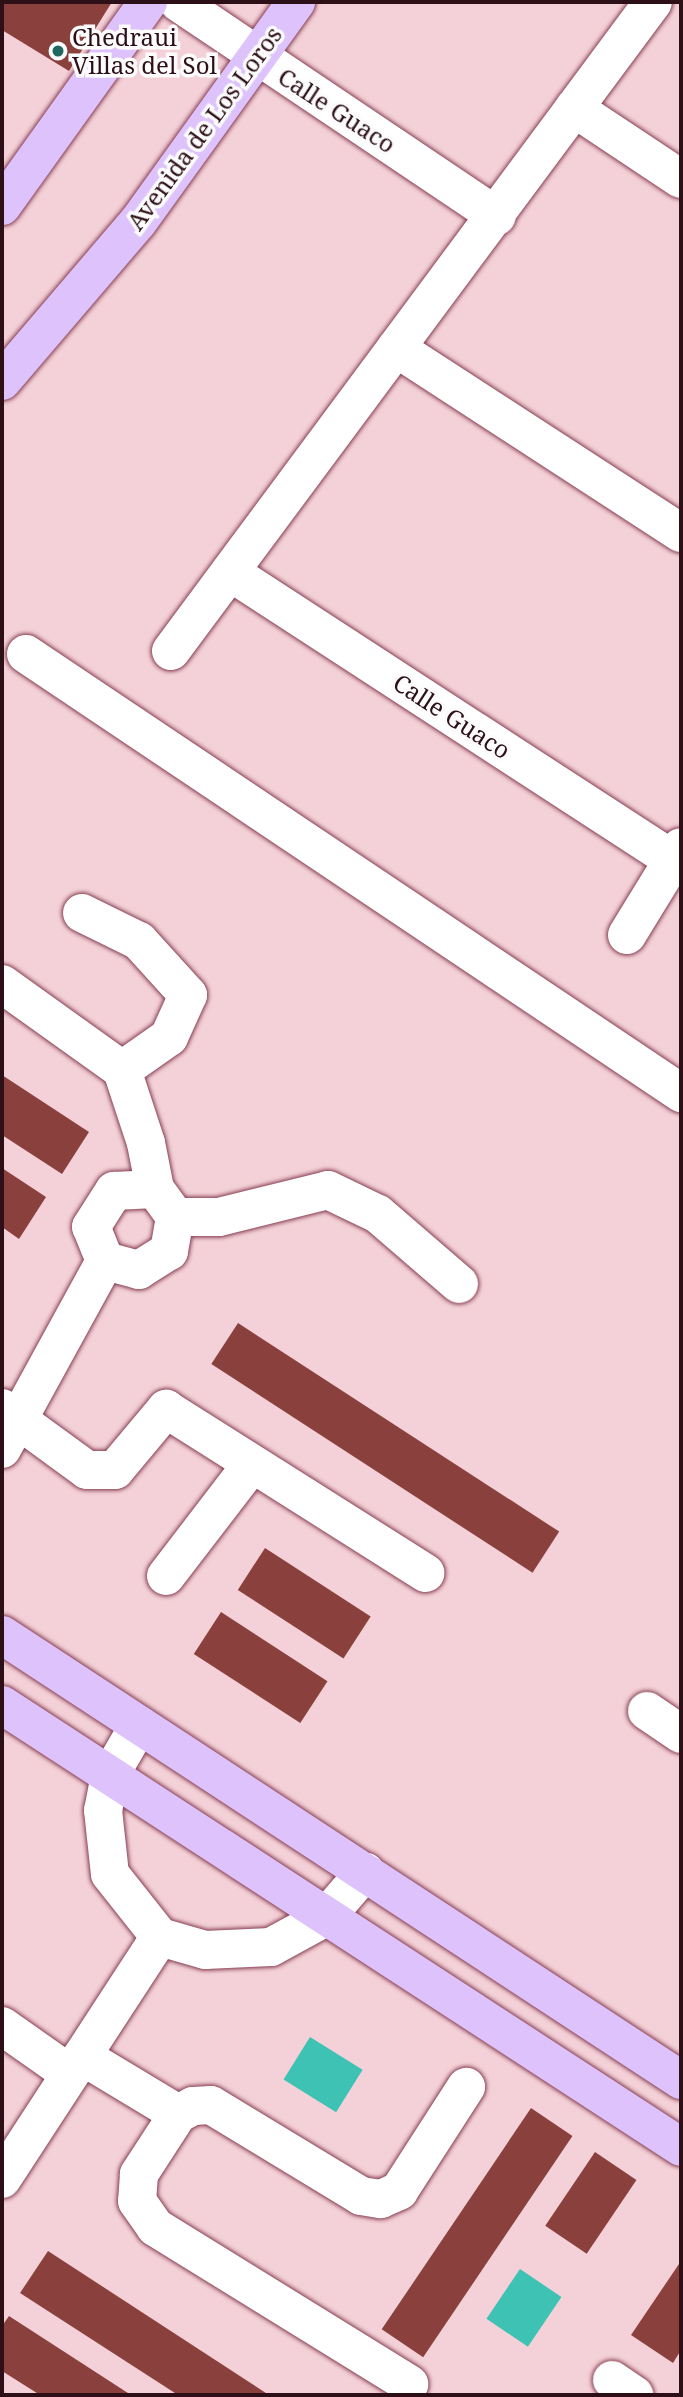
<!DOCTYPE html>
<html>
<head>
<meta charset="utf-8">
<style>
  body { margin:0 }
  #map { position:relative; width:683px; height:2397px; overflow:hidden; background:#f4d1d8; font-family:"Noto Serif",serif }
  div>[style] { position:absolute }
  .water>* { inset:0; background:#3ec2b4; transform-origin:0 0 }
  .building>* { inset:0; background:#8a413d; transform-origin:0 0 }
  .roads { filter:drop-shadow(0 0 2px #873e52) drop-shadow(0 0 2px #873e52) }
  .minor>* { height:38px; margin:-19px; padding:0 19px; transform-origin:19px; border-radius:19px; background:#fff }
  .major>* { height:38px; margin:-19px; padding:0 19px; transform-origin:19px; border-radius:19px; background:#ddc2fb }
  .dots>* { width:19px; height:19px; translate:-50% -50%; box-sizing:border-box; border:4px solid #fcfcfc; border-radius:50% }
  span { translate:-50% -50%; white-space:nowrap; text-align:center; line-height:1.15; -webkit-text-stroke:7px #fcfcfc; paint-order:stroke }
  .poi-label { font-size:24px; color:#2d0f17 }
  .left { translate:0 -50%; text-align:left }
  .street-label { font-size:24px; color:#2d0f17 }
  .frame { position:absolute; inset:0; border:4px solid #2d0f17; pointer-events:none }
</style>
</head>
<body>
<div id="map">
  <div class="water">
    <div style="left:310px;top:2037px;width:62px;height:50px;rotate:32deg"></div>
    <div style="left:520px;top:2269px;width:50px;height:60px;rotate:34deg"></div>
  </div>
  <div class="building">
    <div style="clip-path:polygon(2px 2px,112px 2px,69px 71px,2px 30px)"></div>
    <div style="clip-path:polygon(2px 1075px,89px 1132px,62px 1174px,2px 1135px)"></div>
    <div style="clip-path:polygon(2px 1168px,46px 1197px,19px 1239px,2px 1227px)"></div>
    <div style="left:238px;top:1323px;width:383px;height:49px;rotate:33deg"></div>
    <div style="left:265px;top:1548px;width:126px;height:50px;rotate:33deg"></div>
    <div style="left:221px;top:1612px;width:127px;height:50px;rotate:33deg"></div>
    <div style="left:531px;top:2108px;width:50px;height:267px;rotate:34deg"></div>
    <div style="left:595px;top:2152px;width:50px;height:89px;rotate:34deg"></div>
    <div style="clip-path:polygon(48px 2251px,269px 2395px,178px 2395px,20px 2293px)"></div>
    <div style="clip-path:polygon(681px 2261px,681px 2350px,673px 2363px,631px 2335px)"></div>
    <div style="clip-path:polygon(9px 2316px,131px 2395px,40px 2395px,2px 2371px,2px 2326px)"></div>
  </div>
  <div class="roads">
    <div class="minor">
      <div style="left:178px;top:2px;width:384px;rotate:33.9deg"></div>
      <div style="left:574px;top:108px;width:128px;rotate:33.6deg"></div>
      <div style="left:396px;top:348px;width:340px;rotate:33deg"></div>
      <div style="left:230px;top:572px;width:528px;rotate:33.03deg"></div>
      <div style="left:171px;top:651px;width:808px;rotate:-53.4deg"></div>
      <div style="left:26px;top:654px;width:789px;rotate:33.83deg"></div>
      <div style="left:82px;top:913px;width:64px;rotate:26.2deg"></div>
      <div style="left:139px;top:941px;width:73px;rotate:47.8deg"></div>
      <div style="left:188px;top:995px;width:46px;rotate:114.3deg"></div>
      <div style="left:169px;top:1037px;width:57px;rotate:144.9deg"></div>
      <div style="left:627px;top:935px;width:103px;rotate:-58.5deg"></div>
      <div style="left:2px;top:984px;width:148px;rotate:35.6deg"></div>
      <div style="left:122px;top:1070px;width:77px;rotate:71.8deg"></div>
      <div style="left:146px;top:1143px;width:47px;rotate:78.9deg"></div>
      <div style="left:155px;top:1189px;width:34px;rotate:54deg"></div>
      <div style="left:175px;top:1217px;width:35px;rotate:100deg"></div>
      <div style="left:169px;top:1251px;width:36px;rotate:148deg"></div>
      <div style="left:139px;top:1270px;width:35px;rotate:-165deg"></div>
      <div style="left:105px;top:1261px;width:37px;rotate:-112deg"></div>
      <div style="left:91px;top:1227px;width:43px;rotate:-57.4deg"></div>
      <div style="left:114px;top:1191px;width:41px;rotate:-2.8deg"></div>
      <div style="left:175px;top:1217px;width:44px"></div>
      <div style="left:219px;top:1217px;width:112px;rotate:-13.9deg"></div>
      <div style="left:328px;top:1190px;width:55px;rotate:25.6deg"></div>
      <div style="left:378px;top:1214px;width:107px;rotate:40.8deg"></div>
      <div style="left:2px;top:1408px;width:105px;rotate:36.1deg"></div>
      <div style="left:87px;top:1470px;width:28px"></div>
      <div style="left:115px;top:1470px;width:80px;rotate:-50.1deg"></div>
      <div style="left:166px;top:1409px;width:307px;rotate:32.3deg"></div>
      <div style="left:2px;top:1449px;width:214px;rotate:-61.3deg"></div>
      <div style="left:166px;top:1576px;width:141px;rotate:-52.5deg"></div>
      <div style="left:647px;top:1711px;width:41px;rotate:34.1deg"></div>
      <div style="left:139px;top:1725px;width:58px;rotate:120.1deg"></div>
      <div style="left:110px;top:1775px;width:36px;rotate:101deg"></div>
      <div style="left:103px;top:1810px;width:64px;rotate:83.8deg"></div>
      <div style="left:110px;top:1874px;width:80px;rotate:51.6deg"></div>
      <div style="left:160px;top:1937px;width:47px;rotate:16.1deg"></div>
      <div style="left:205px;top:1950px;width:66px;rotate:-2.6deg"></div>
      <div style="left:271px;top:1947px;width:63px;rotate:-28.6deg"></div>
      <div style="left:326px;top:1917px;width:60px;rotate:-49.1deg"></div>
      <div style="left:2px;top:2026px;width:83px;rotate:35.2deg"></div>
      <div style="left:82px;top:2056px;width:112px;rotate:31.1deg"></div>
      <div style="left:178px;top:2114px;width:17px;rotate:-28deg"></div>
      <div style="left:193px;top:2106px;width:18px;rotate:-3deg"></div>
      <div style="left:211px;top:2105px;width:175px;rotate:31.2deg"></div>
      <div style="left:361px;top:2196px;width:20px;rotate:9deg"></div>
      <div style="left:381px;top:2199px;width:20px;rotate:-24deg"></div>
      <div style="left:399px;top:2191px;width:124px;rotate:-57.2deg"></div>
      <div style="left:178px;top:2114px;width:72px;rotate:123deg"></div>
      <div style="left:139px;top:2174px;width:27px;rotate:94deg"></div>
      <div style="left:137px;top:2201px;width:32px;rotate:55deg"></div>
      <div style="left:155px;top:2227px;width:299px;rotate:31.7deg"></div>
      <div style="left:2px;top:2179px;width:289px;rotate:-56.9deg"></div>
      <div style="left:612px;top:2380px;width:27px;rotate:34deg"></div>
    </div>
    <div class="major">
      <div style="left:2px;top:206px;width:251px;rotate:-54.4deg"></div>
      <div style="left:2px;top:381px;width:209px;rotate:-49.5deg"></div>
      <div style="left:138px;top:222px;width:271px;rotate:-54.3deg"></div>
      <div style="left:2px;top:1635px;width:812px;rotate:33.24deg"></div>
      <div style="left:2px;top:1705px;width:810px;rotate:33.06deg"></div>
    </div>
  </div>
  <div class="dots">
    <div style="left:58px;top:51px;background:#1e6860"></div>
  </div>
  <div class="poi-label">
    <span class="left" style="left:72px;top:51px">Chedraui<br>Villas del Sol</span>
  </div>
  <div class="street-label">
    <span style="left:337px;top:110px;rotate:33deg">Calle Guaco</span>
    <span style="left:204px;top:128px;rotate:-54deg">Avenida de Los Loros</span>
    <span style="left:452px;top:716px;rotate:33deg">Calle Guaco</span>
  </div>
  <div class="frame"></div>
</div>
</body>
</html>
